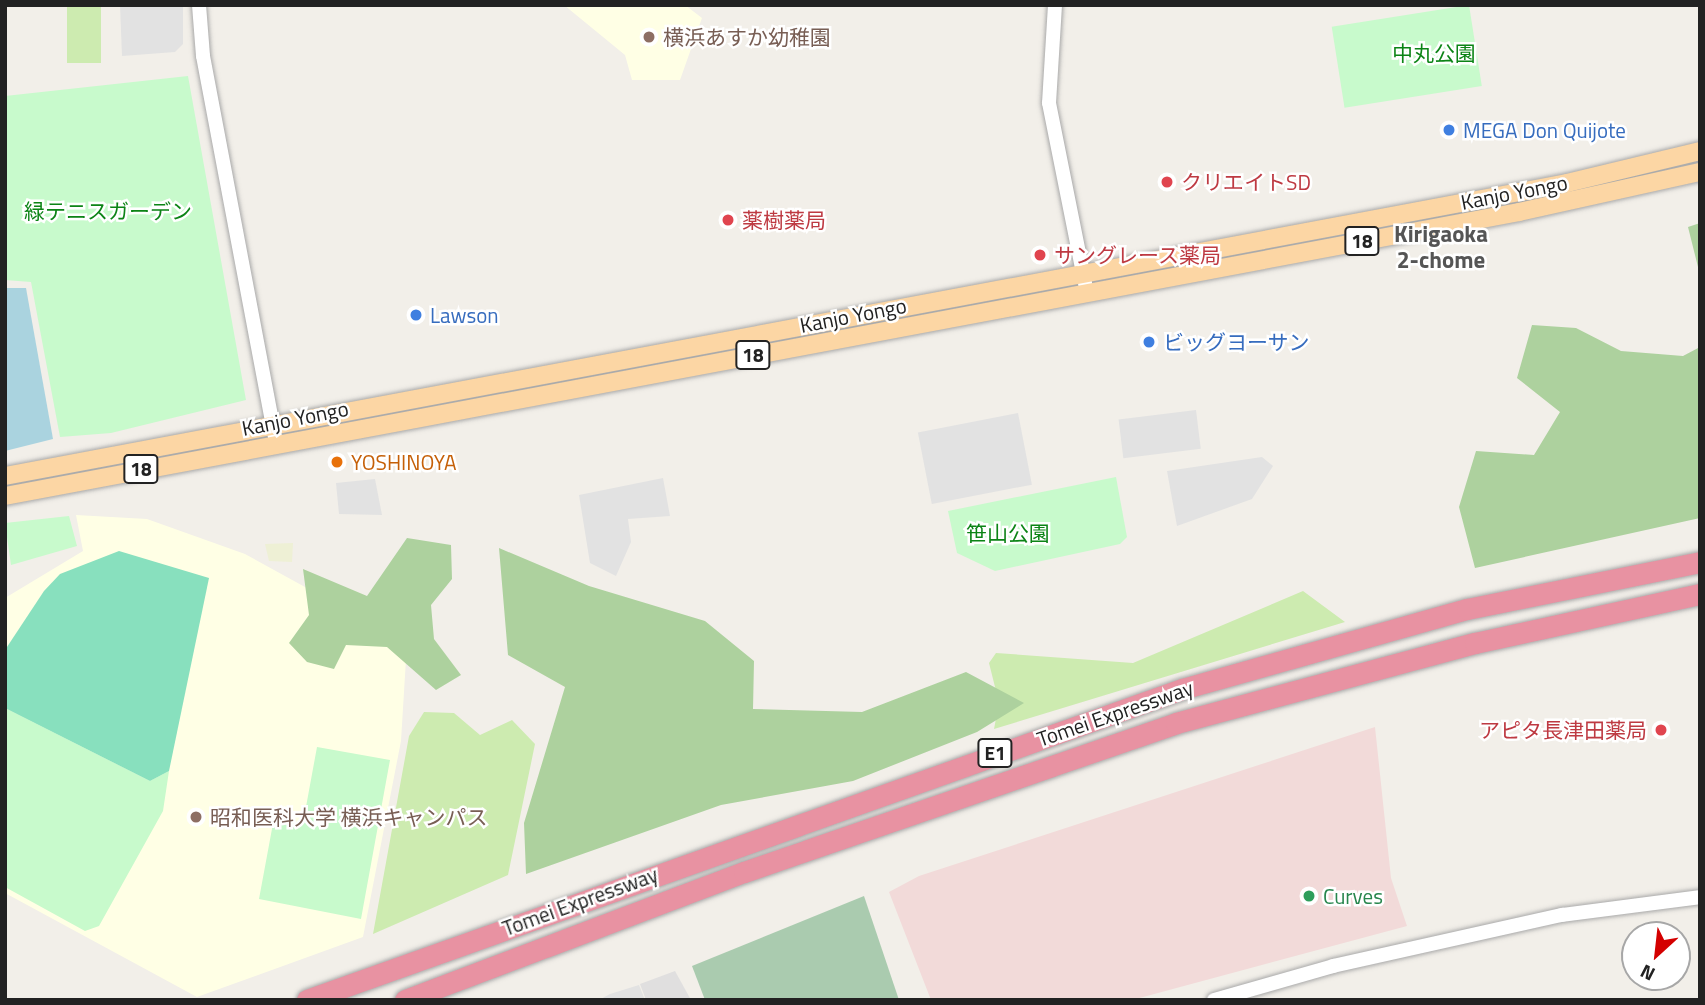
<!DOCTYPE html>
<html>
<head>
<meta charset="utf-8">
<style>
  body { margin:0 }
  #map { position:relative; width:1705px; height:1005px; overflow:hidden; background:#f2efe9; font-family:"Titillium Web","Noto Sans JP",sans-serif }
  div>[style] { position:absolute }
  .residential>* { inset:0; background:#e0dfdf }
  .commercial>* { inset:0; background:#f2dad9 }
  .education>* { inset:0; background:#ffffe5 }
  .farmland>* { inset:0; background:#eef0d5 }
  .grass>* { inset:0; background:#cdebb0; transform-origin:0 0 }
  .forest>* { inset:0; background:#add19e }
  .cemetery>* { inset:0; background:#aacbaf }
  .park>* { inset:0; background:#c8facc; transform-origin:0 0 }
  .pitch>* { inset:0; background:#88e0be }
  .parking>* { inset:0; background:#e2e2e2; transform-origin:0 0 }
  .water>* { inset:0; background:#aad3df }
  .roads { filter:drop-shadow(0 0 2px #a9a9a9) drop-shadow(0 0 2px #a9a9a9) }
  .minor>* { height:14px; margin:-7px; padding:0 7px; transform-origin:7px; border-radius:7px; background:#fff }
  .major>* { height:18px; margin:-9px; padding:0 9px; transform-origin:9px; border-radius:9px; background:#fcd6a4 }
  .highway>* { height:21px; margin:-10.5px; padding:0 10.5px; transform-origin:10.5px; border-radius:10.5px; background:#e892a2 }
  .dots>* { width:19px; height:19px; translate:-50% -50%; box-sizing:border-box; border:4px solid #fff; border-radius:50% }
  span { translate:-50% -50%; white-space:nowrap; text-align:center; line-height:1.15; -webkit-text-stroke:5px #fff; paint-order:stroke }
  .shield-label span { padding:2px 5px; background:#fff; border:2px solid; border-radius:5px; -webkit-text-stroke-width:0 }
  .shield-label { font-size:19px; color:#222; font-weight:700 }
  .education-label { font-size:21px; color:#785e54 }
  .left { translate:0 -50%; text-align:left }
  .park-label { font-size:21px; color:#0c8416 }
  .shop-label { font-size:21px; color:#366cbe }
  .health-label { font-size:21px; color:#be3a42 }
  .right { translate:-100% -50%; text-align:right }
  .street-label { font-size:21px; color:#222 }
  .food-label { font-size:21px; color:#c56008 }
  .leisure-label { font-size:21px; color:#27864d }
  .neighbourhood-label { font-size:23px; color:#555; font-weight:700 }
  .frame { position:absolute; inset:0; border:7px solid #222; pointer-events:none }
  .north { position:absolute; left:1621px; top:921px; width:70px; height:70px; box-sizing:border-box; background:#fff; border:2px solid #a7a7a7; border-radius:50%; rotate:207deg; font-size:19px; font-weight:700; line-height:28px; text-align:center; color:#222 }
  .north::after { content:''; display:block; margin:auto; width:24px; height:32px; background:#d40000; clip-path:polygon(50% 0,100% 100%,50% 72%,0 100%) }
</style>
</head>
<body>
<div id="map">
  <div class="residential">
    <div style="clip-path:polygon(675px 971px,691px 1000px,646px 1000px,640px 984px)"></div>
  </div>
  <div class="commercial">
    <div style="clip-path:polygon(1375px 727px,1391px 878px,1407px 926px,1132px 1000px,931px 1000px,889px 892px,919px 876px)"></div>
  </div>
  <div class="education">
    <div style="clip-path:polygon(564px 5px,685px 5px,702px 18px,680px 80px,632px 80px,625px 55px)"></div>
    <div style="clip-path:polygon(76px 515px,147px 519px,245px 554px,407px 643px,401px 741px,363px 937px,197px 997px,5px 893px,5px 598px,83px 551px)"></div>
  </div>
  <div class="farmland">
    <div style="clip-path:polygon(293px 543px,292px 562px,269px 561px,265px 544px)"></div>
  </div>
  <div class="grass">
    <div style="left:67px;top:5px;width:34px;height:58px"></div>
    <div style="clip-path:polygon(1303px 591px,1345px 622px,994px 729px,999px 703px,989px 663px,996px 653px,1133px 663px)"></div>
    <div style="clip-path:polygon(424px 712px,454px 713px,480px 735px,512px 720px,535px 744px,508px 875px,373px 934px,409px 736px)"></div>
  </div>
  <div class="forest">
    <div style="clip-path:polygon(1700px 223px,1700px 275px,1688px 227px)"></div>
    <div style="clip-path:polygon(1532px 325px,1576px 328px,1621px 351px,1683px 356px,1700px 347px,1700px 518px,1475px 568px,1459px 507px,1476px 451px,1534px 455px,1560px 412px,1517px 378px)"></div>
    <div style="clip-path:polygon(407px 538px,451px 545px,452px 579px,431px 605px,434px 639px,461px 675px,436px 690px,387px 647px,346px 645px,334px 669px,307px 662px,289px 643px,309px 615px,303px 569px,367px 596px)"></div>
    <div style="clip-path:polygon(499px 548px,589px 586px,705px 621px,754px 661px,753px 709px,862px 712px,966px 672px,1024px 703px,977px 732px,853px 781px,721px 805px,526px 874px,524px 823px,565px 687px,508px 655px)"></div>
  </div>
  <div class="cemetery">
    <div style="clip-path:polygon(864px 896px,899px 1000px,705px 1000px,692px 966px)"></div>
  </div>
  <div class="park">
    <div style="left:1469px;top:5px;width:82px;height:139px;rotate:81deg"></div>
    <div style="clip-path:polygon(188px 76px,246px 400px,111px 433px,60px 437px,31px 282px,5px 280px,5px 96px)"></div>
    <div style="clip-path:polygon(1116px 477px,1127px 537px,1120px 544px,995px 571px,957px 553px,948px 511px)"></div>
    <div style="clip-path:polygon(69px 516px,77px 546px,11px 565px,5px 523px)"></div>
    <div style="clip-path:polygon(5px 708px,150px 781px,169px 771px,163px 811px,99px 926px,85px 931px,5px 887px)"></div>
    <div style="clip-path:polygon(317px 747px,390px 760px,361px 919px,259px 899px,274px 818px,303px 823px)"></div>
  </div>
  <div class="pitch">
    <div style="clip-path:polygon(119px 551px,209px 578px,169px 771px,150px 781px,5px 708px,5px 650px,44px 591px,60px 574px)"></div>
  </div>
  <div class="parking">
    <div style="clip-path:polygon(120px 5px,183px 5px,183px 44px,175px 52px,122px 56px)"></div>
    <div style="left:1196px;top:410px;width:39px;height:78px;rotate:83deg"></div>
    <div style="left:1018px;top:413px;width:73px;height:102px;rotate:79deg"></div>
    <div style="clip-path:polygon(1262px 457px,1273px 466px,1252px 499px,1177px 526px,1167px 471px)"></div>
    <div style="clip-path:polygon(663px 478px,670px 516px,628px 519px,631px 542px,616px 576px,590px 563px,579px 495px)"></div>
    <div style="clip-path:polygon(375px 479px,382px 515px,339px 514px,336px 483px)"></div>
    <div style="clip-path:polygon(639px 985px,645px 1000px,599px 1000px,610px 994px)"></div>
  </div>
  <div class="water">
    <div style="clip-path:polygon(5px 288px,26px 288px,53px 439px,5px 451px)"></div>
  </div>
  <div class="roads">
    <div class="minor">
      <div style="left:199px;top:5px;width:51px;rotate:85.5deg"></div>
      <div style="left:203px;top:56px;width:393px;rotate:79.3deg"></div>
      <div style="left:1055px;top:5px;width:98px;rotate:93.5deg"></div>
      <div style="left:1049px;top:103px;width:194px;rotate:78.7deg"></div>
      <div style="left:1214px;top:1000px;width:124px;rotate:-15.9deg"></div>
      <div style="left:1333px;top:966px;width:235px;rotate:-12.6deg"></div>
      <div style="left:1562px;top:915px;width:139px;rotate:-7.4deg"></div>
    </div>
    <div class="major">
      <div style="left:5px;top:476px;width:1589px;rotate:-10.62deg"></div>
      <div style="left:1567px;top:183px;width:137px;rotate:-13.5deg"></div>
      <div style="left:5px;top:496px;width:1540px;rotate:-10.62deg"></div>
      <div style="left:1519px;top:212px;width:185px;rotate:-12.5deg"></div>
    </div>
    <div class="highway">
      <div style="left:307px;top:1000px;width:929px;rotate:-19.57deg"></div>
      <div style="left:1182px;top:689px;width:296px;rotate:-15.7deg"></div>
      <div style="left:1467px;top:609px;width:238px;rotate:-11.4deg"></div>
      <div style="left:405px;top:1000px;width:362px;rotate:-20.7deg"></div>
      <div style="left:744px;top:872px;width:457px;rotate:-19deg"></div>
      <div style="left:1176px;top:723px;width:310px;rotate:-15deg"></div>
      <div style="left:1475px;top:643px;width:230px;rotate:-12.3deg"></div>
    </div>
  </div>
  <div class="dots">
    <div style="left:649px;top:37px;background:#8d6e63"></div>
    <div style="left:1449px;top:130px;background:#3f7fe0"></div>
    <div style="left:1167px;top:182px;background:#e0444e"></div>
    <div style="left:728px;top:220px;background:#e0444e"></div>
    <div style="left:1040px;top:255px;background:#e0444e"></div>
    <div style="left:416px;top:315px;background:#3f7fe0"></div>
    <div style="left:1149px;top:342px;background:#3f7fe0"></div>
    <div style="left:337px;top:462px;background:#e8710a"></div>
    <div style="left:1661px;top:730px;background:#e0444e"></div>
    <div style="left:196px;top:817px;background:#8d6e63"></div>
    <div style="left:1309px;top:896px;background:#2e9e5b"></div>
  </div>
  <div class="shield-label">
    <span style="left:1362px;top:241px">18</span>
    <span style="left:753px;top:355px">18</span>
    <span style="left:141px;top:469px">18</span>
    <span style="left:995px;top:753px">E1</span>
  </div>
  <div class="education-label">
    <span class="left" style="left:663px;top:37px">横浜あすか幼稚園</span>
    <span class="left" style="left:210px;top:817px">昭和医科大学 横浜キャンパス</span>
  </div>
  <div class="park-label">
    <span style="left:1434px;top:53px">中丸公園</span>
    <span style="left:108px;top:211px">緑テニスガーデン</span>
    <span style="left:1008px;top:533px">笹山公園</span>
  </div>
  <div class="shop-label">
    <span class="left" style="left:1463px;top:130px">MEGA Don Quijote</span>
    <span class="left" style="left:430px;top:315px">Lawson</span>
    <span class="left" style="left:1163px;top:342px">ビッグヨーサン</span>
  </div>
  <div class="health-label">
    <span class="left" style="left:1181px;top:182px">クリエイトSD</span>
    <span class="left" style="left:742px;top:220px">薬樹薬局</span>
    <span class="left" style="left:1054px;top:255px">サングレース薬局</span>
    <span class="right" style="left:1647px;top:730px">アピタ長津田薬局</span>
  </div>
  <div class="street-label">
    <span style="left:1514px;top:192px;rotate:-11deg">Kanjo Yongo</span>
    <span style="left:853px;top:315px;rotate:-11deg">Kanjo Yongo</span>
    <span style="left:295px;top:418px;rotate:-11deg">Kanjo Yongo</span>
    <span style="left:1115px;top:713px;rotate:-19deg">Tomei Expressway</span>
    <span style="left:580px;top:901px;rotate:-20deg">Tomei Expressway</span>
  </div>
  <div class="food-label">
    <span class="left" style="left:351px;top:462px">YOSHINOYA</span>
  </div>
  <div class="leisure-label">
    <span class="left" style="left:1323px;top:896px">Curves</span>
  </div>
  <div class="neighbourhood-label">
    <span style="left:1441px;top:247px">Kirigaoka<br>2-chome</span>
  </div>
  <div class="frame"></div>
  <div class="north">N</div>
</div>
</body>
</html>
